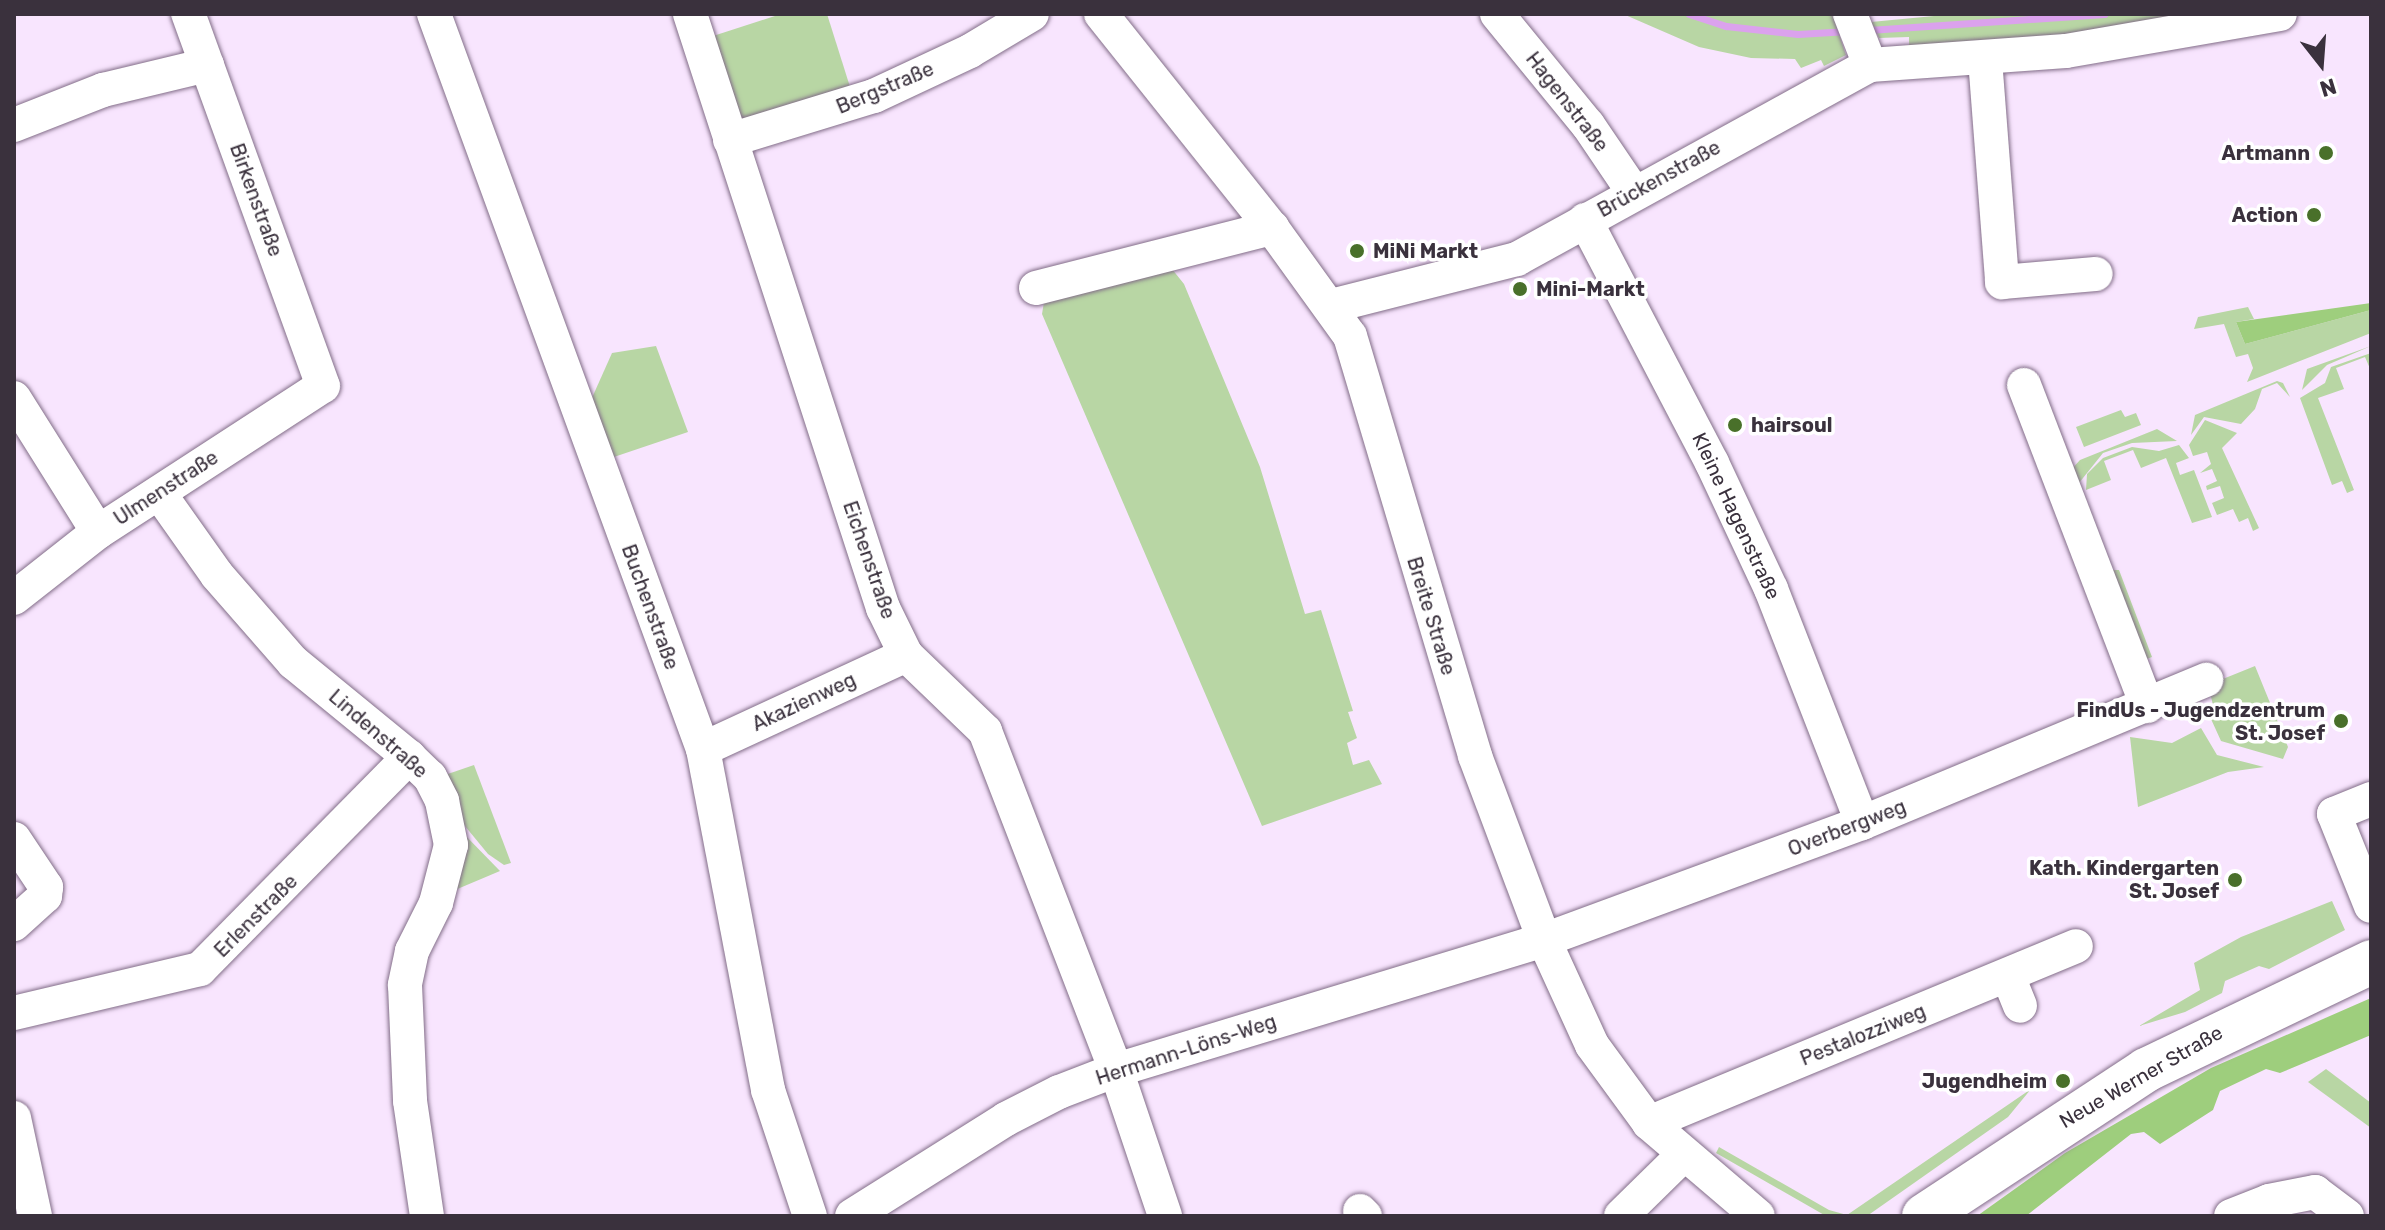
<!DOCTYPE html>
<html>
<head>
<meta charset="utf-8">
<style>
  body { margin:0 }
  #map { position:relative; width:2385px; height:1230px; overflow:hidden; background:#f8e5fe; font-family:Rubik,sans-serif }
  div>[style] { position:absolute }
  .green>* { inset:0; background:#b8d6a4 }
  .forest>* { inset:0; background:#9ece7d }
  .stream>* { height:7px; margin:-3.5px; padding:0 3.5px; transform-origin:3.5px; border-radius:3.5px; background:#dba2ed }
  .roads { filter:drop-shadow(0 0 2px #826d88) drop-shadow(0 0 2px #826d88) }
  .minor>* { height:34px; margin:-17px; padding:0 17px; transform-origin:17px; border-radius:17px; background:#fff }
  .major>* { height:44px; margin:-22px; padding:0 22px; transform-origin:22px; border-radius:22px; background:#fff }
  .dots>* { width:22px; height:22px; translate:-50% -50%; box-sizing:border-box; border:4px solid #fff; border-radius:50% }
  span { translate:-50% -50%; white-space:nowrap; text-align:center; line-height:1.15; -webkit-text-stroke:7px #fff; paint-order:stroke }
  .street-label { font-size:20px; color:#3a313d }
  .poi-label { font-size:20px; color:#3a313d; font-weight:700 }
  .right { translate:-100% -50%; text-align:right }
  .left { translate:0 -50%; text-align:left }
  .frame { position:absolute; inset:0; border:16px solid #3a313d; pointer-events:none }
  .north { position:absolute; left:2281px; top:24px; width:80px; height:80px; -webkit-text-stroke:6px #fff; paint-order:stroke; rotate:163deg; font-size:22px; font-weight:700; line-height:32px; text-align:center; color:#3a313d }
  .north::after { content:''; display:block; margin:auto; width:28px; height:36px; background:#3a313d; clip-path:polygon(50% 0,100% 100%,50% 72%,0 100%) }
</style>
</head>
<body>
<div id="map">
  <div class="green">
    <div style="clip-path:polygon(781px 14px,827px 14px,851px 90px,749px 121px,735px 117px,710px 37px)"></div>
    <div style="clip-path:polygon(1623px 14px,1833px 16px,1846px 55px,1824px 66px,1821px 60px,1801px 68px,1795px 59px,1751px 58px,1699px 47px)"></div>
    <div style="clip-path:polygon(1955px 14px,2184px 14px,2071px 38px,1909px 49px,1909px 37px,1879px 38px,1871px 22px)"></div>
    <div style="clip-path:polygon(1172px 269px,1184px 284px,1260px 467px,1305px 614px,1321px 610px,1353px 711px,1348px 712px,1357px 738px,1347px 743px,1353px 765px,1369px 760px,1382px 784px,1262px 826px,1042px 314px,1044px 302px)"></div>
    <div style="clip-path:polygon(2248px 307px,2254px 319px,2236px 322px,2245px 344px,2371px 310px,2371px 333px,2247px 382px,2253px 368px,2248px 354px,2236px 357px,2224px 324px,2194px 329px,2198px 317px)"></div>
    <div style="clip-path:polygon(656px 346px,688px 432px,608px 459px,587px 409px,612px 353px)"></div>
    <div style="clip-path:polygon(2371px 346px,2327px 365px,2302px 390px,2307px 369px)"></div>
    <div style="clip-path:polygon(2371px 353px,2371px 371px,2365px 357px,2336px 368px,2344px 389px,2318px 398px,2354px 490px,2347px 493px,2342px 481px,2332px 485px,2300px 398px,2325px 383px,2331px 367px)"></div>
    <div style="clip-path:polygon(2277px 381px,2283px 383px,2290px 397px,2277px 383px,2262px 389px,2255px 409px,2241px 424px,2204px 417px,2191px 435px,2195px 415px)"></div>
    <div style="clip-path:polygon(2121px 410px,2125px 417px,2136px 413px,2141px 425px,2084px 447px,2076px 427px)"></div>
    <div style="clip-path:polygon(2205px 420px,2237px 433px,2222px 448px,2259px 528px,2253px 531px,2248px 518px,2239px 522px,2233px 509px,2217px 515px,2212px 503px,2224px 498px,2220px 486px,2207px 490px,2206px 486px,2217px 481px,2212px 469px,2200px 473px,2211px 464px,2207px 452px,2193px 456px,2189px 445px)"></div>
    <div style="clip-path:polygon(2157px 429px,2177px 441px,2132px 443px,2103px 453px,2079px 483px,2110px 570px,2119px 570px,2152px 657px,2138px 662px,2068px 473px,2080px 460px)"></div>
    <div style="clip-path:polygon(2179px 445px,2189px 458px,2176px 463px,2180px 475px,2194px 470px,2212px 517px,2192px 523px,2166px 458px,2141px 468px,2133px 450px,2104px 461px,2111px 480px,2086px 490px,2087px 474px,2103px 458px,2132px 447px,2159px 451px)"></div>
    <div style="clip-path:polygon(2255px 666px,2288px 747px,2283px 759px,2221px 741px,2206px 708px,2213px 705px,2208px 685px)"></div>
    <div style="clip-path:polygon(2201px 728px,2217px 755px,2264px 767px,2228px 772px,2138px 807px,2130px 737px,2172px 743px)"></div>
    <div style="clip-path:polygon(474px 765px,511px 863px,504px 865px,488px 854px,460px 820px,442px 776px)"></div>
    <div style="clip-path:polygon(461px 831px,500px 871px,455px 890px)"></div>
    <div style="clip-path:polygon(2332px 901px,2345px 930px,2269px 969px,2259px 966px,2225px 981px,2222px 993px,2185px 1012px,2139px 1026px,2200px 990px,2194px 963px,2241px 937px)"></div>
    <div style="clip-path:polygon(2326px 1069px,2371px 1103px,2371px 1128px,2308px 1082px)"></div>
    <div style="clip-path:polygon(2031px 1089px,2008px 1117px,1867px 1216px,1826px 1216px,1716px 1153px,1719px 1147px,1829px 1210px,1847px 1215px)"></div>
  </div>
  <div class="forest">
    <div style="clip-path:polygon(2371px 303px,2371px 310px,2245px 344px,2236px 322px)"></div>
    <div style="clip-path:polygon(2371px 998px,2371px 1035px,2280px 1073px,2266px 1069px,2220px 1091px,2213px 1110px,2160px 1144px,2144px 1132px,2131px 1134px,2026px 1216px,1977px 1216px,2065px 1153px,2211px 1068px)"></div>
  </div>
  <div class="stream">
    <div style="left:1689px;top:14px;width:39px;rotate:18deg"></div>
    <div style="left:1726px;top:26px;width:72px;rotate:6.3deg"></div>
    <div style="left:1798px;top:34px;width:50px;rotate:-3.4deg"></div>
    <div style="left:1869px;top:30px;width:236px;rotate:-3.9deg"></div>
  </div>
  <div class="roads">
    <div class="minor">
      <div style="left:434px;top:14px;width:783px;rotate:69.9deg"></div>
      <div style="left:703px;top:749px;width:347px;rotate:79.2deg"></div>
      <div style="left:768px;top:1090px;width:133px;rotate:71.6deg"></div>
      <div style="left:690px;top:14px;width:625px;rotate:72deg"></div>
      <div style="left:883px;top:608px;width:52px;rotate:63.9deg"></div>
      <div style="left:906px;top:655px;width:110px;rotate:43.9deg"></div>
      <div style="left:985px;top:731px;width:363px;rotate:68.9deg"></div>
      <div style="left:1116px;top:1070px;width:154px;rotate:71.4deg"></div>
      <div style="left:1101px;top:14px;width:274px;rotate:51.4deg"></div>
      <div style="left:1272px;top:228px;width:133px;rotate:54.2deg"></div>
      <div style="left:1350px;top:336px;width:438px;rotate:73.4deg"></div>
      <div style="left:1475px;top:756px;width:197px;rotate:69.4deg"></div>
      <div style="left:1544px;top:940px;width:115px;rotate:65.4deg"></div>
      <div style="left:1592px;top:1045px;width:97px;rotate:53.8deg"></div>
      <div style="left:1649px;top:1123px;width:143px;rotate:40.5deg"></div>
      <div style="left:1497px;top:14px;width:144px;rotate:50.7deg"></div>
      <div style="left:1588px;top:125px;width:82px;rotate:55.9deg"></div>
      <div style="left:1850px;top:14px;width:55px;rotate:68.6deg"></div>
      <div style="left:1985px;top:59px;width:224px;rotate:85.6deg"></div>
      <div style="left:2002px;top:282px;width:94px;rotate:-4.9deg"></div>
      <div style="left:14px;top:125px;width:96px;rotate:-21.5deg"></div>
      <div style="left:103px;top:90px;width:107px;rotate:-13.5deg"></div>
      <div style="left:730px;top:140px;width:151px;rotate:-17deg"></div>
      <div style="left:874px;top:96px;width:106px;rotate:-25.1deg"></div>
      <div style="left:970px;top:51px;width:72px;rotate:-30.8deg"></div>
      <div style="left:1585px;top:220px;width:274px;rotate:62.4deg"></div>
      <div style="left:1712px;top:463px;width:139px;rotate:64.9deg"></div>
      <div style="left:1771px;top:589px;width:251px;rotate:68.7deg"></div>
      <div style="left:1036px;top:288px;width:244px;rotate:-14.3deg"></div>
      <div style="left:1331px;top:306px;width:192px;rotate:-14.2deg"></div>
      <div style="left:1517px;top:259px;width:403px;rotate:-28.8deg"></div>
      <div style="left:1870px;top:65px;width:196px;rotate:-4.1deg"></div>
      <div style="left:2066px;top:51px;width:217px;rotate:-9.8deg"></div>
      <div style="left:2024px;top:385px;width:344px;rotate:69deg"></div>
      <div style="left:14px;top:398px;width:158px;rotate:57.9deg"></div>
      <div style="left:159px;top:493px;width:100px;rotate:54.7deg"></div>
      <div style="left:217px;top:575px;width:116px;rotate:48.9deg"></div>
      <div style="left:293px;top:662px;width:150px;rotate:39.3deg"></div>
      <div style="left:409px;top:757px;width:29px;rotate:44deg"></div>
      <div style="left:430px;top:777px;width:27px;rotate:63deg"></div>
      <div style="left:442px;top:801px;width:45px;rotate:78.4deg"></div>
      <div style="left:451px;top:845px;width:60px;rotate:104.5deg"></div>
      <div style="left:436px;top:903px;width:54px;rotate:116.6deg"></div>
      <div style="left:412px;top:951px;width:35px;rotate:102deg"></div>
      <div style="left:405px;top:985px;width:116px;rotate:87.5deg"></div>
      <div style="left:410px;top:1101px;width:116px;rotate:81.6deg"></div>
      <div style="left:14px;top:598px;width:107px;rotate:-38.2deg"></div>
      <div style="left:98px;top:532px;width:268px;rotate:-33deg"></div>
      <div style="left:323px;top:386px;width:396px;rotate:-109.9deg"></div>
      <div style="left:703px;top:749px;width:224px;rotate:-24.8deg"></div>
      <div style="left:2371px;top:799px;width:40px;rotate:158deg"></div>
      <div style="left:2334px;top:814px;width:99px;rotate:68.1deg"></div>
      <div style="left:14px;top:839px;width:58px;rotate:56.3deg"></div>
      <div style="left:46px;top:887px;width:9px;rotate:96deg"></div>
      <div style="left:45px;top:896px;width:42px;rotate:137.9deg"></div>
      <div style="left:2008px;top:976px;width:32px;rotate:68deg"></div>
      <div style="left:14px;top:1013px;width:191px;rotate:-13.3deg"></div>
      <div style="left:200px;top:969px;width:298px;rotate:-45.4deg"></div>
      <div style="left:14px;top:1118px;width:100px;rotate:77.9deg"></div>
      <div style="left:1649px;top:1123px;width:462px;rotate:-22.5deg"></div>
      <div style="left:1360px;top:1211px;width:7px;rotate:45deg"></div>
      <div style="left:852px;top:1216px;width:182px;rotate:-32.2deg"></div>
      <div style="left:1006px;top:1119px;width:59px;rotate:-27deg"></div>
      <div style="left:1059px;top:1092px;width:61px;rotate:-21.1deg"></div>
      <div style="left:1116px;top:1070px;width:447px;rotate:-16.9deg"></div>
      <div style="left:1544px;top:940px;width:339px;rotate:-20.2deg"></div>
      <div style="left:1862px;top:823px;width:373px;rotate:-22.6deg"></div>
      <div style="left:1621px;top:1216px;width:86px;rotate:-44.5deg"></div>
      <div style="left:2231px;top:1216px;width:41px;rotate:-21.5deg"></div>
      <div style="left:2269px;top:1201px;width:47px;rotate:-11.1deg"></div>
      <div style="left:2315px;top:1192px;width:40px;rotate:37deg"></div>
    </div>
    <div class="major">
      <div style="left:1924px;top:1216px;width:266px;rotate:-33.3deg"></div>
      <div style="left:2146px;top:1070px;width:250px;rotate:-25.6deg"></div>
    </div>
  </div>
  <div class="dots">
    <div style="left:2326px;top:153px;background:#49702a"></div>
    <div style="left:2314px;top:215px;background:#49702a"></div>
    <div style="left:1357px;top:251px;background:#49702a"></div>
    <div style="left:1520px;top:289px;background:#49702a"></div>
    <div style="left:1735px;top:425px;background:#49702a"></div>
    <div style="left:2341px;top:721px;background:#49702a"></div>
    <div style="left:2235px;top:880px;background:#49702a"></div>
    <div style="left:2063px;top:1081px;background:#49702a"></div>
  </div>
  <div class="street-label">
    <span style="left:885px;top:88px;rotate:-23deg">Bergstraße</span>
    <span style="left:1567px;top:102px;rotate:52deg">Hagenstraße</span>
    <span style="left:1659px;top:179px;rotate:-29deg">Brückenstraße</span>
    <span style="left:256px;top:200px;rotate:70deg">Birkenstraße</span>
    <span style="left:166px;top:488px;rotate:-33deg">Ulmenstraße</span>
    <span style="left:1736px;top:516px;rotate:65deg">Kleine Hagenstraße</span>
    <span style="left:869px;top:560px;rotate:71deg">Eichenstraße</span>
    <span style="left:650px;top:607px;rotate:70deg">Buchenstraße</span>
    <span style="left:1431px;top:616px;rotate:73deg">Breite Straße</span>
    <span style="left:804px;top:702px;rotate:-25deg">Akazienweg</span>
    <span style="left:378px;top:734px;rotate:41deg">Lindenstraße</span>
    <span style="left:1847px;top:828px;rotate:-21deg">Overbergweg</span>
    <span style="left:256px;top:916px;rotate:-45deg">Erlenstraße</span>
    <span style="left:1863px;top:1035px;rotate:-22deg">Pestalozziweg</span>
    <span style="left:1186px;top:1050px;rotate:-18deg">Hermann-Löns-Weg</span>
    <span style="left:2141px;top:1077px;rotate:-30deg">Neue Werner Straße</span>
  </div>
  <div class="poi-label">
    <span class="right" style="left:2310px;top:153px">Artmann</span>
    <span class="right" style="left:2298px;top:215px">Action</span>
    <span class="left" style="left:1373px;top:251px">MiNi Markt</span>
    <span class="left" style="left:1536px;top:289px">Mini-Markt</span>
    <span class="left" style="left:1751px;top:425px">hairsoul</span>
    <span class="right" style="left:2325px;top:722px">FindUs - Jugendzentrum<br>St. Josef</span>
    <span class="right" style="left:2219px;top:880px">Kath. Kindergarten<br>St. Josef</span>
    <span class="right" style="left:2047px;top:1081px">Jugendheim</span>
  </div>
  <div class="frame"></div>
  <div class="north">N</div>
</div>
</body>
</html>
